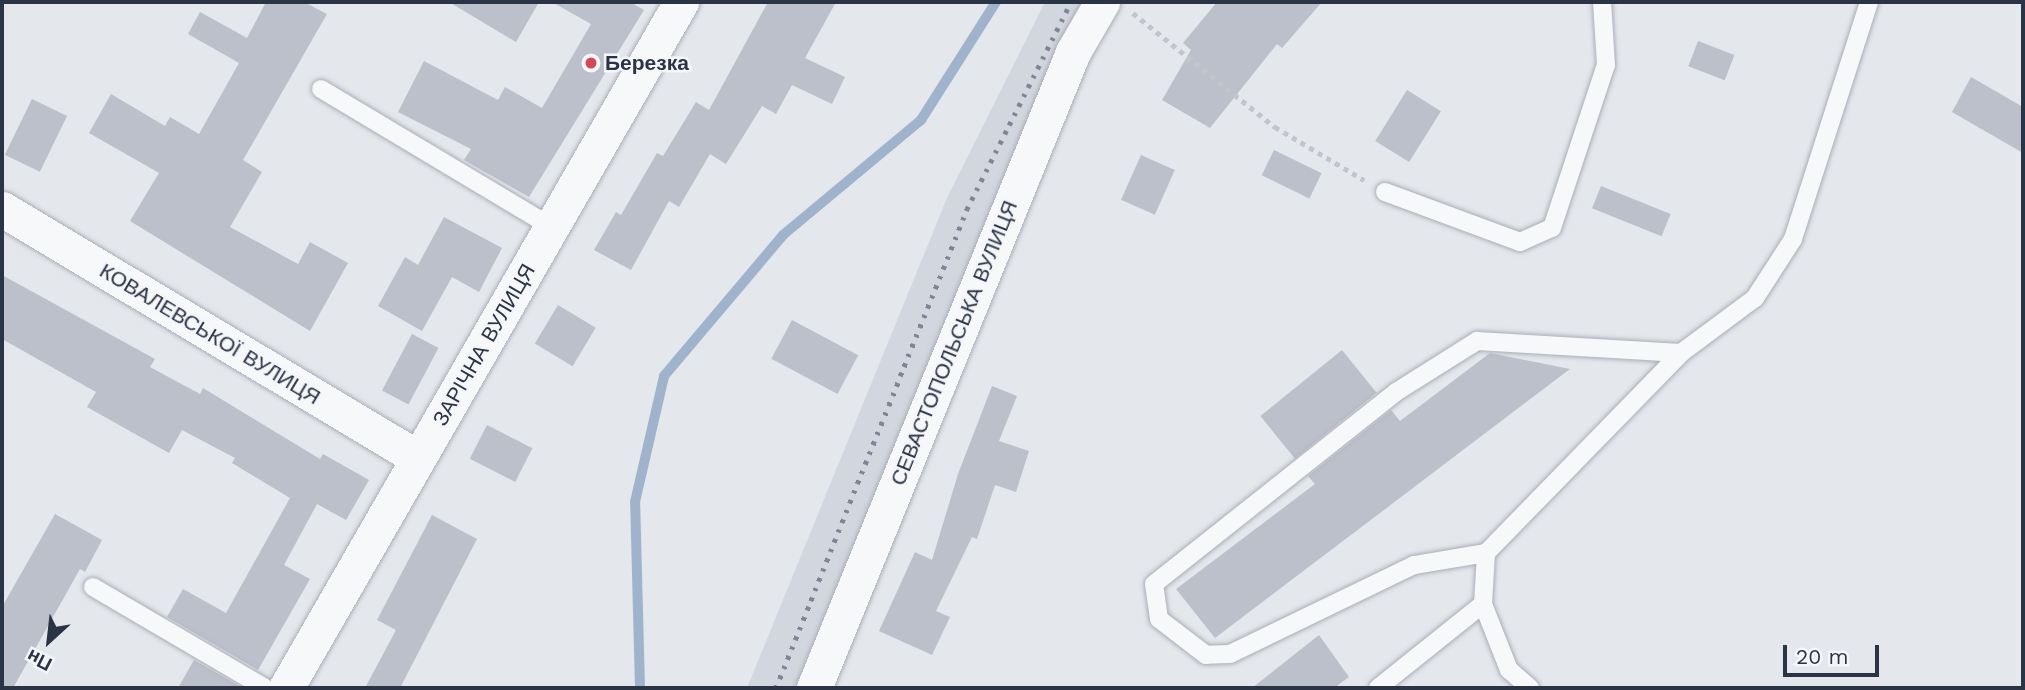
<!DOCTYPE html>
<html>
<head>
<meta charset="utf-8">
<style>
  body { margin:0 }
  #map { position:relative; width:2025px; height:690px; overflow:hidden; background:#e4e7ec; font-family:"Work Sans",sans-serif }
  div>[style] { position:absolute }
  .built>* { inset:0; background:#d2d6de }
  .stream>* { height:10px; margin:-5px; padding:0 5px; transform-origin:5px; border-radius:5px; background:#9fb4cc }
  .building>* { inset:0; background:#bbc0ca; transform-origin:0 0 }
  .path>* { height:4.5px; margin-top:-2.25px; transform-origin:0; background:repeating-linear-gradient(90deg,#c2c5cb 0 5px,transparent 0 10px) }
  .roads { filter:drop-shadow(0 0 2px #a9aeb7) drop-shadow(0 0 2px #a9aeb7) }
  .lane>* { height:18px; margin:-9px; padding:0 9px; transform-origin:9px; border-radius:9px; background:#f7f8fa }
  .street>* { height:35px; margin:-17.5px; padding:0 17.5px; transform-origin:17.5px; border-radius:17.5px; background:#f7f8fa }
  .rail>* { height:5px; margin-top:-2.5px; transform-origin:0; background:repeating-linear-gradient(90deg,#7d8696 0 3.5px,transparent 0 10.5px) }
  .dots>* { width:19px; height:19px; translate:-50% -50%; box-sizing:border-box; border:4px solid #f4f6f9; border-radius:50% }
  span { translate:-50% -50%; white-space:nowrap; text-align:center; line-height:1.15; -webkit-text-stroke:5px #f4f6f9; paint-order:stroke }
  .poi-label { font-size:21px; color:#2b3445; font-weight:700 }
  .left { translate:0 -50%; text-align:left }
  .street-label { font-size:21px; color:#2b3445 }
  .frame { position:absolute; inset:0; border:4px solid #2b3445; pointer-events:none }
  .north { position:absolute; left:14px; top:606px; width:70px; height:70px; -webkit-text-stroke:5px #f4f6f9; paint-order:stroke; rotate:207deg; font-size:19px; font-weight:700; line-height:28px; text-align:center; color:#2b3445 }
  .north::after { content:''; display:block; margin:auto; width:24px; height:32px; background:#2b3445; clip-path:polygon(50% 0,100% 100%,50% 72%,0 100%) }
  .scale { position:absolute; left:1783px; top:645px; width:96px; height:32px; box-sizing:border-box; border:4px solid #2b3445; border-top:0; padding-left:9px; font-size:21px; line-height:24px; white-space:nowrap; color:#2b3445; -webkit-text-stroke:5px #f4f6f9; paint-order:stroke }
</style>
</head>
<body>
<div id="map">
  <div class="built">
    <div style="clip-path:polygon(1045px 2px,1098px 2px,988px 220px,795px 688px,747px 688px,947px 198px)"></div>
  </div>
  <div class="stream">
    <div style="left:640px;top:688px;width:186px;rotate:-91.5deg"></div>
    <div style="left:635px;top:502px;width:129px;rotate:-77deg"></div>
    <div style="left:664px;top:376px;width:185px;rotate:-49.8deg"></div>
    <div style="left:783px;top:235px;width:180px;rotate:-39.8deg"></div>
    <div style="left:921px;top:120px;width:140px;rotate:-57.6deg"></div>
  </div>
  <div class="building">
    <div style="clip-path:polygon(266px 2px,304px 2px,327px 14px,243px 160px,262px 172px,230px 227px,298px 264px,310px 242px,348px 263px,310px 331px,130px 221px,159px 173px,89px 133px,111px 94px,165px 126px,170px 117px,199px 134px,239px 63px,188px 34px,200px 12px,247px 38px)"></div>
    <div style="clip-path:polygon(449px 2px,539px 2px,516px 42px)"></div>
    <div style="clip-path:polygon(552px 2px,630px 2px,644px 10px,529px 197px,464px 160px,471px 149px,398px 112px,424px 61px,498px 100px,505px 87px,542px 108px,591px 24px)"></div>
    <div style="clip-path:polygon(768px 2px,836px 2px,805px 58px,845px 77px,832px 104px,792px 85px,776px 114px,762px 106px,726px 164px,710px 154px,679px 207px,669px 201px,631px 270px,594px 250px,616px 212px,621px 215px,657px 153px,663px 156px,696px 102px,709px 110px)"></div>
    <div style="clip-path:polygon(1217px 2px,1322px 2px,1282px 48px,1277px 44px,1210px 128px,1162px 100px,1191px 50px,1183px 43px)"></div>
    <div style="left:1698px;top:41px;width:39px;height:27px;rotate:21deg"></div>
    <div style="clip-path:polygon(1971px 77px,2023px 107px,2023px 153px,1952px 112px)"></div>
    <div style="left:1407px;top:90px;width:40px;height:60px;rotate:32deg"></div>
    <div style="left:32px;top:99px;width:39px;height:62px;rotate:26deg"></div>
    <div style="left:1274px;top:150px;width:53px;height:28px;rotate:26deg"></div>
    <div style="left:1141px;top:155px;width:37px;height:49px;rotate:24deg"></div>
    <div style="left:1601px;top:186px;width:75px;height:24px;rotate:22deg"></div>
    <div style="clip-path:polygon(444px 217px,502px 248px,479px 292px,452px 277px,422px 331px,378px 306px,405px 257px,418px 265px)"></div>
    <div style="clip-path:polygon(2px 275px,155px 359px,150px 367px,200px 394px,203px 388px,320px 459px,323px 454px,369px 480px,346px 520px,317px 504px,284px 565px,310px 579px,258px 670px,167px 617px,183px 589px,226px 613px,290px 498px,232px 463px,235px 458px,182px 430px,169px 453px,87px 407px,96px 392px,2px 339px)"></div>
    <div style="left:558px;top:305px;width:44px;height:45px;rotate:31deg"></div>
    <div style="left:792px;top:320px;width:75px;height:44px;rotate:28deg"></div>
    <div style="left:412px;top:334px;width:30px;height:64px;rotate:28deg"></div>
    <div style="left:1342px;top:350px;width:55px;height:105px;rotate:51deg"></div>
    <div style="clip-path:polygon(1490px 353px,1570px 369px,1215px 638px,1176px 589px,1315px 484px,1308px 476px,1391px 410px,1400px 421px)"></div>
    <div style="clip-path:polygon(992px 386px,1017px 396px,999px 441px,1029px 451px,1016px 492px,995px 485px,977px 539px,972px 537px,936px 611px,950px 617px,932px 655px,879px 631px,915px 552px,932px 560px,958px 474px)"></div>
    <div style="left:487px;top:425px;width:51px;height:38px;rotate:27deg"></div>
    <div style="clip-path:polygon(55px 514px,102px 540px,85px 572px,80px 569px,13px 688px,2px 688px,2px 607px)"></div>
    <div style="clip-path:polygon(432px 515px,477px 539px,400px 688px,365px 688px,396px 630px,377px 620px)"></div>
    <div style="clip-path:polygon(1319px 635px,1349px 677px,1334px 688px,1252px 688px)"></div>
    <div style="clip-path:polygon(194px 660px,243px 688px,178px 688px)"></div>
  </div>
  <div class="path">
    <div style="left:1133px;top:13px;width:182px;rotate:38.8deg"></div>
    <div style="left:1275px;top:127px;width:104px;rotate:30.8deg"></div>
  </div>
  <div class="roads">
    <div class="lane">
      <div style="left:321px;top:89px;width:269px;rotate:30.9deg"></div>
      <div style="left:1385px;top:192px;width:144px;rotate:20.3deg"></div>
      <div style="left:1520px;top:242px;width:35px;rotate:-24deg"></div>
      <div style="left:1552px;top:228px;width:172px;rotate:-71.7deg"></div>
      <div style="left:1606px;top:65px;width:63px;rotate:-93.6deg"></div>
      <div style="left:1486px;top:553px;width:73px;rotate:170.5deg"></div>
      <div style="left:1414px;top:565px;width:204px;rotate:154.2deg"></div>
      <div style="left:1230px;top:654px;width:24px;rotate:178deg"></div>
      <div style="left:1206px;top:655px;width:59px;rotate:-142.5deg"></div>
      <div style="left:1159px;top:619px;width:35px;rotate:-98deg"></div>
      <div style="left:1154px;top:584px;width:309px;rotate:-38.4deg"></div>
      <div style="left:1396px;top:392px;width:96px;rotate:-32.2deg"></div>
      <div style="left:1477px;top:341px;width:204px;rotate:3.4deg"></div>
      <div style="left:93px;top:587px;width:199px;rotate:30.4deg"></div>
      <div style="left:1378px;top:688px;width:134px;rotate:-38.7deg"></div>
      <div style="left:1530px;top:688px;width:28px;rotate:-139deg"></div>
      <div style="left:1509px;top:670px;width:71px;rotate:-111.5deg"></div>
      <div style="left:1483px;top:604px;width:51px;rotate:-86.6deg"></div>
      <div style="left:1486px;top:553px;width:279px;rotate:-45.7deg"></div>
      <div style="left:1681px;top:353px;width:92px;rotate:-36.6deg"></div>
      <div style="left:1755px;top:298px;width:70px;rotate:-57.2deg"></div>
      <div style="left:1793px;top:239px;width:249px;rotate:-72.2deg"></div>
    </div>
    <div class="street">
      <div style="left:2px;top:209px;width:485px;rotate:30.9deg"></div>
      <div style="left:286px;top:688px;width:792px;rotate:-60.07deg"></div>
      <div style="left:814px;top:688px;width:687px;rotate:-67.84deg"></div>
      <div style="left:1073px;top:52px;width:58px;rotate:-59.9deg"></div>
    </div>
  </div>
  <div class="rail">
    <div style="left:776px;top:688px;width:516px;rotate:-68.26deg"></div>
    <div style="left:967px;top:209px;width:232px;rotate:-63.3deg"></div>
  </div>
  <div class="dots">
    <div style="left:591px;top:63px;background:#d1495b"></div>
  </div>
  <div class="poi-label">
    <span class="left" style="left:605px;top:63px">Березка</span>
  </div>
  <div class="street-label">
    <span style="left:210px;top:334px;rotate:31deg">КОВАЛЕВСЬКОЇ ВУЛИЦЯ</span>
    <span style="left:954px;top:343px;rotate:-68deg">СЕВАСТОПОЛЬСЬКА ВУЛИЦЯ</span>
    <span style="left:484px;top:345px;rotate:-60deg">ЗАРІЧНА ВУЛИЦЯ</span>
  </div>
  <div class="frame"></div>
  <div class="north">Пн</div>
  <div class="scale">20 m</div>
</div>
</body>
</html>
